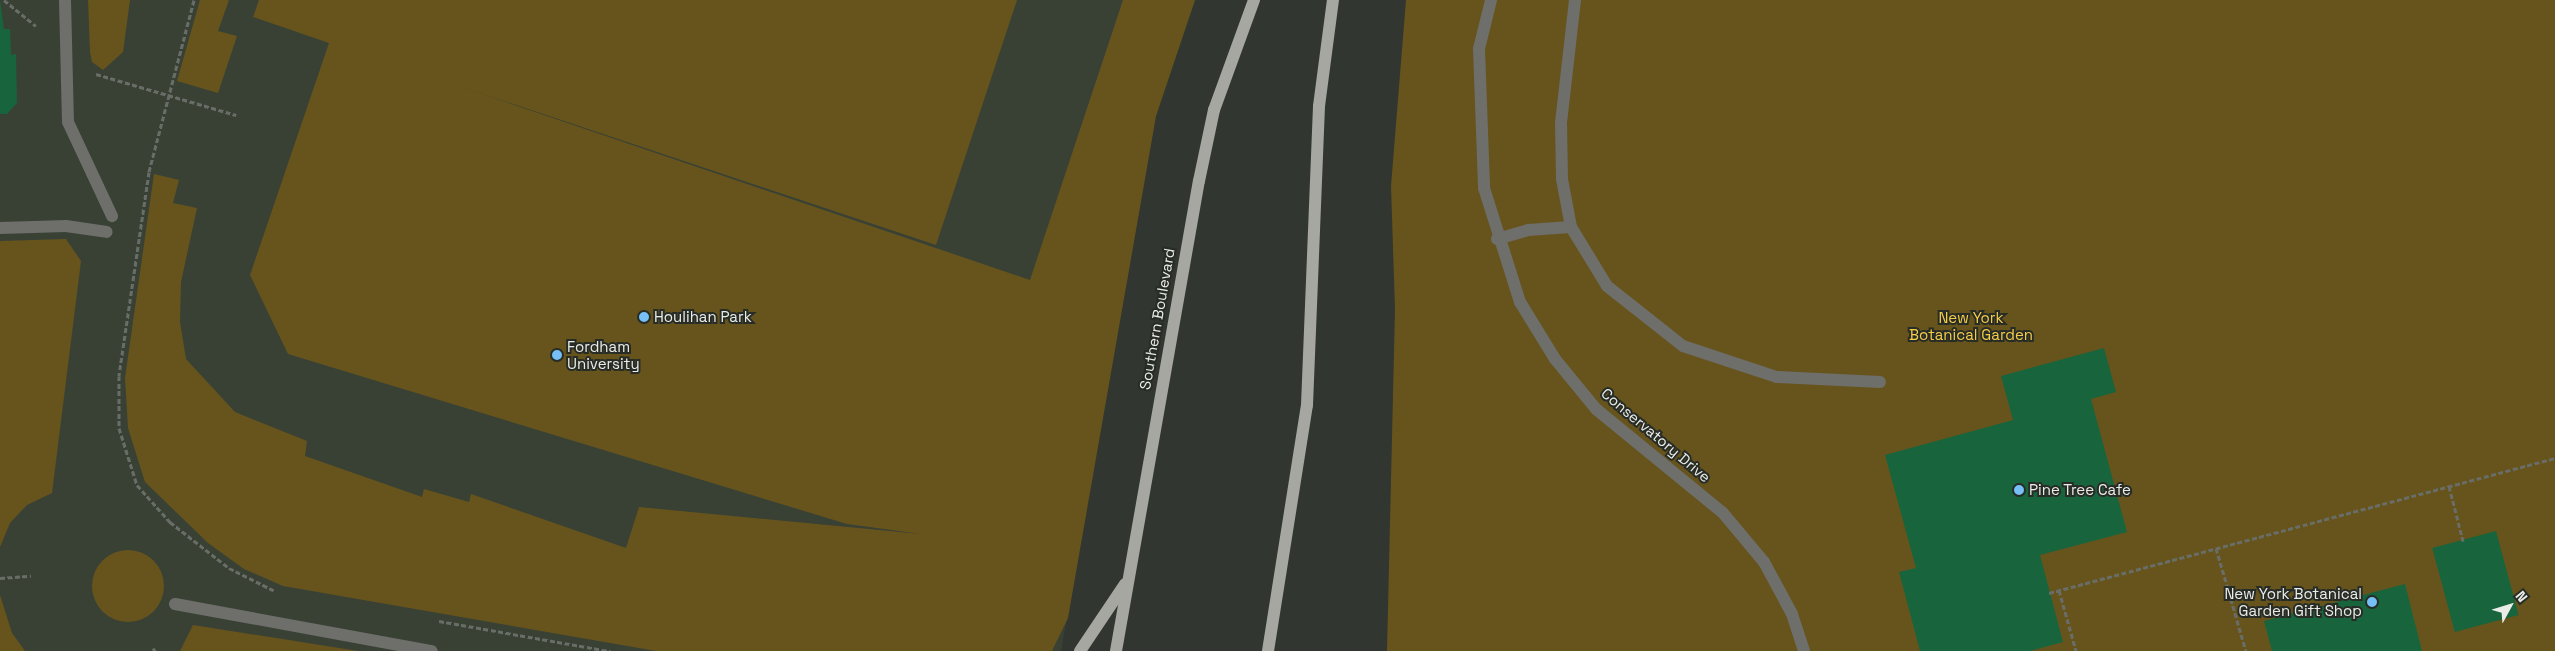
<!DOCTYPE html>
<html>
<head>
<meta charset="utf-8">
<style>
  body { margin:0 }
  #map { position:relative; width:2555px; height:651px; overflow:hidden; background:#323630; font-family:"Space Grotesk",sans-serif }
  div>[style] { position:absolute }
  .built>* { inset:0; background:#394135 }
  .green>* { inset:0; background:#66541c }
  .round { border-radius:50% }
  .building>* { inset:0; background:#18643d; transform-origin:0 0 }
  .path>* { height:3px; margin-top:-1.5px; transform-origin:0; background:repeating-linear-gradient(90deg,#696d67 0 5px,transparent 0 7.5px) }
  .minor>* { height:12px; margin:-6px; padding:0 6px; transform-origin:6px; border-radius:6px; background:#6e6e6b }
  .major>* { height:12px; margin:-6px; padding:0 6px; transform-origin:6px; border-radius:6px; background:#a6a7a0 }
  .dots>* { width:14px; height:14px; translate:-50% -50%; box-sizing:border-box; border:2px solid #282c26; border-radius:50% }
  span { translate:-50% -50%; white-space:nowrap; text-align:center; line-height:1.15; -webkit-text-stroke:4px #282c26; paint-order:stroke }
  .poi-label { font-size:15px; color:#eaece8 }
  .left { translate:0 -50%; text-align:left }
  .right { translate:-100% -50%; text-align:right }
  .park-label { font-size:15px; color:#f6cd48 }
  .street-label { font-size:15px; color:#eaece8 }
  .north { position:absolute; left:2485px; top:581px; width:50px; height:50px; -webkit-text-stroke:4px #282c26; paint-order:stroke; rotate:51deg; font-size:14px; font-weight:700; line-height:20px; text-align:center; color:#eaece8 }
  .north::after { content:''; display:block; margin:auto; width:18px; height:22px; background:#eaece8; clip-path:polygon(50% 0,100% 100%,50% 72%,0 100%) }
</style>
</head>
<body>
<div id="map">
  <div class="built">
    <div style="clip-path:polygon(0 0,1195px 0,1156px 116px,1061px 651px,0 651px)"></div>
  </div>
  <div class="green">
    <div style="clip-path:polygon(88px 0,130px 0,123px 52px,103px 70px,92px 62px,90px 52px)"></div>
    <div style="clip-path:polygon(200px 0,229px 0,218px 31px,237px 36px,218px 93px,177px 81px)"></div>
    <div style="clip-path:polygon(259px 0,1017px 0,936px 245px,459px 86px,1030px 280px,1123px 0,1195px 0,1156px 116px,1068px 618px,1052px 651px,656px 651px,283px 586px,244px 569px,208px 543px,145px 482px,128px 428px,125px 378px,154px 174px,179px 180px,173px 203px,197px 208px,181px 282px,180px 322px,186px 359px,235px 412px,307px 441px,305px 456px,422px 497px,424px 489px,469px 502px,471px 494px,626px 548px,639px 507px,921px 534px,847px 524px,288px 354px,250px 275px,329px 43px,253px 17px)"></div>
    <div style="clip-path:polygon(1406px 0,2555px 0,2555px 651px,1387px 651px,1395px 309px,1391px 186px)"></div>
    <div style="clip-path:polygon(66px 239px,81px 261px,52px 493px,27px 505px,10px 523px,0 547px,0 241px)"></div>
    <div class="round" style="left:92px;top:550px;width:72px;height:72px"></div>
    <div style="clip-path:polygon(0 595px,12px 633px,25px 651px,0 651px)"></div>
    <div style="clip-path:polygon(193px 625px,358px 651px,180px 651px)"></div>
  </div>
  <div class="building">
    <div style="clip-path:polygon(0 0,4px 29px,10px 29px,11px 55px,16px 54px,17px 103px,7px 114px,0 114px)"></div>
    <div style="clip-path:polygon(2104px 348px,2116px 392px,2091px 399px,2127px 532px,2040px 555px,2063px 642px,2030px 651px,1920px 651px,1899px 572px,1916px 568px,1885px 455px,2013px 420px,2001px 376px)"></div>
    <div style="left:2496px;top:531px;width:87px;height:66px;rotate:75deg"></div>
    <div style="clip-path:polygon(2405px 584px,2422px 651px,2272px 651px,2264px 621px)"></div>
  </div>
  <div class="path">
    <div style="left:4px;top:0;width:41px;rotate:39.1deg"></div>
    <div style="left:194px;top:0;width:178px;rotate:104.7deg"></div>
    <div style="left:149px;top:172px;width:206px;rotate:98.4deg"></div>
    <div style="left:119px;top:376px;width:52px;rotate:90deg"></div>
    <div style="left:119px;top:428px;width:60px;rotate:72.5deg"></div>
    <div style="left:137px;top:485px;width:50px;rotate:48.3deg"></div>
    <div style="left:170px;top:522px;width:75px;rotate:37.9deg"></div>
    <div style="left:229px;top:568px;width:51px;rotate:26.6deg"></div>
    <div style="left:96px;top:74px;width:146px;rotate:16.3deg"></div>
    <div style="left:2449px;top:486px;width:57px;rotate:75.7deg"></div>
    <div style="left:2216px;top:548px;width:107px;rotate:73.8deg"></div>
    <div style="left:0;top:578px;width:31px;rotate:-4deg"></div>
    <div style="left:2059px;top:590px;width:63px;rotate:74.4deg"></div>
    <div style="left:2049px;top:593px;width:524px;rotate:-14.94deg"></div>
    <div style="left:439px;top:621px;width:174px;rotate:10deg"></div>
    <div style="left:153px;top:648px;width:4px;rotate:56deg"></div>
  </div>
  <div class="minor">
    <div style="left:65px;top:0;width:122px;rotate:88.6deg"></div>
    <div style="left:68px;top:122px;width:104px;rotate:64.9deg"></div>
    <div style="left:1491px;top:0;width:50px;rotate:103.8deg"></div>
    <div style="left:1479px;top:49px;width:139px;rotate:87.9deg"></div>
    <div style="left:1484px;top:188px;width:120px;rotate:72.5deg"></div>
    <div style="left:1520px;top:302px;width:67px;rotate:58.4deg"></div>
    <div style="left:1555px;top:359px;width:65px;rotate:50.6deg"></div>
    <div style="left:1596px;top:409px;width:164px;rotate:39.3deg"></div>
    <div style="left:1723px;top:513px;width:64px;rotate:50.1deg"></div>
    <div style="left:1764px;top:562px;width:59px;rotate:61.7deg"></div>
    <div style="left:1792px;top:614px;width:39px;rotate:72deg"></div>
    <div style="left:1575px;top:0;width:123px;rotate:96.5deg"></div>
    <div style="left:1561px;top:122px;width:57px;rotate:89deg"></div>
    <div style="left:1562px;top:179px;width:49px;rotate:79.4deg"></div>
    <div style="left:1571px;top:227px;width:69px;rotate:58.6deg"></div>
    <div style="left:1607px;top:286px;width:97px;rotate:38.3deg"></div>
    <div style="left:1683px;top:346px;width:99px;rotate:18.3deg"></div>
    <div style="left:1777px;top:377px;width:103px;rotate:2.8deg"></div>
    <div style="left:0;top:228px;width:66px;rotate:-1.7deg"></div>
    <div style="left:66px;top:226px;width:41px;rotate:8.3deg"></div>
    <div style="left:1497px;top:239px;width:32px;rotate:-16deg"></div>
    <div style="left:1528px;top:230px;width:43px;rotate:-4deg"></div>
    <div style="left:175px;top:604px;width:261px;rotate:10.4deg"></div>
  </div>
  <div class="major">
    <div style="left:1080px;top:651px;width:81px;rotate:-56.1deg"></div>
    <div style="left:1116px;top:651px;width:477px;rotate:-80deg"></div>
    <div style="left:1199px;top:181px;width:73px;rotate:-78.1deg"></div>
    <div style="left:1214px;top:110px;width:117px;rotate:-70deg"></div>
    <div style="left:1268px;top:651px;width:249px;rotate:-81deg"></div>
    <div style="left:1307px;top:405px;width:299px;rotate:-87.7deg"></div>
    <div style="left:1319px;top:106px;width:107px;rotate:-82.5deg"></div>
  </div>
  <div class="dots">
    <div style="left:644px;top:317px;background:#76c0f7"></div>
    <div style="left:557px;top:355px;background:#76c0f7"></div>
    <div style="left:2019px;top:490px;background:#76c0f7"></div>
    <div style="left:2372px;top:602px;background:#76c0f7"></div>
  </div>
  <div class="poi-label">
    <span class="left" style="left:654px;top:317px">Houlihan Park</span>
    <span class="left" style="left:567px;top:355px">Fordham<br>University</span>
    <span class="left" style="left:2029px;top:490px">Pine Tree Cafe</span>
    <span class="right" style="left:2362px;top:602px">New York Botanical<br>Garden Gift Shop</span>
  </div>
  <div class="park-label">
    <span style="left:1971px;top:326px">New York<br>Botanical Garden</span>
  </div>
  <div class="street-label">
    <span style="left:1157px;top:319px;rotate:-80deg">Southern Boulevard</span>
    <span style="left:1656px;top:435px;rotate:40deg">Conservatory Drive</span>
  </div>
  <div class="north">N</div>
</div>
</body>
</html>
